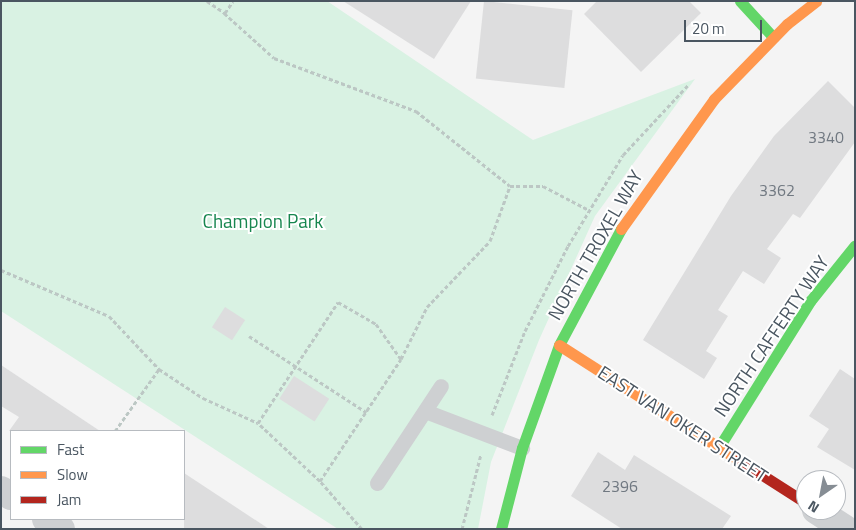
<!DOCTYPE html>
<html>
<head>
<meta charset="utf-8">
<style>
  body { margin:0 }
  #map { position:relative; width:856px; height:530px; overflow:hidden; background:#f4f4f4; font-family:"Titillium Web",sans-serif }
  div>[style] { position:absolute }
  .green>* { inset:0; background:#d9f2e3 }
  .building>* { inset:0; background:#ddddde; transform-origin:0 0 }
  .path>* { height:3px; margin-top:-1.5px; transform-origin:0; background:repeating-linear-gradient(90deg,#bcc7c4 0 4px,transparent 0 6.5px) }
  .lane>* { height:15px; margin:-7.5px; padding:0 7.5px; transform-origin:7.5px; border-radius:7.5px; background:#ced0d2 }
  .street>* { height:28px; margin:-14px; padding:0 14px; transform-origin:14px; border-radius:14px; background:#ced0d2 }
  .fast>* { height:11px; margin:-5.5px; padding:0 5.5px; transform-origin:5.5px; border-radius:5.5px; background:#63d668 }
  .slow>* { height:11px; margin:-5.5px; padding:0 5.5px; transform-origin:5.5px; border-radius:5.5px; background:#ff974d }
  .jam>* { height:11px; margin:-5.5px; padding:0 5.5px; transform-origin:5.5px; border-radius:5.5px; background:#b3261e }
  span { translate:-50% -50%; white-space:nowrap; text-align:center; line-height:1.15; -webkit-text-stroke:4px #fff; paint-order:stroke }
  .number-label { font-size:16px; color:#707881 }
  .number-label span { -webkit-text-stroke-width:0 }
  .park-label { font-size:19px; color:#17864f }
  .street-label { font-size:19px; color:#4a5661 }
  .frame { position:absolute; inset:0; border:2px solid #4a5661; pointer-events:none }
  .legend { position:absolute; left:10px; top:430px; width:175px; height:90px; box-sizing:border-box; background:#fff; border:1px solid #b7bbc0; margin:0; padding:6px 9px; list-style:none; font-size:15px; color:#4a5661 }
  .legend li { display:flex; align-items:center; gap:10px; height:25px }
  .legend b { width:25px; border:1px solid #b7bbc0 }
  .north { position:absolute; left:796px; top:470px; width:50px; height:50px; box-sizing:border-box; background:#fff; border:1px solid #b7bbc0; border-radius:50%; rotate:213deg; font-size:14px; font-weight:700; line-height:20px; text-align:center; color:#4a5661 }
  .north::after { content:''; display:block; margin:auto; width:18px; height:22px; background:#868d94; clip-path:polygon(50% 0,100% 100%,50% 72%,0 100%) }
  .scale { position:absolute; left:684px; top:20px; width:78px; height:22px; box-sizing:border-box; border:2px solid #4a5661; border-top:0; padding-left:6px; font-size:15px; line-height:18px; white-space:nowrap; color:#4a5661; -webkit-text-stroke:4px #fff; paint-order:stroke }
</style>
</head>
<body>
<div id="map">
  <div class="green">
    <div style="clip-path:polygon(1px 1px,327px 1px,533px 140px,695px 79px,595px 216px,539px 340px,491px 462px,478px 529px,338px 529px,1px 311px)"></div>
  </div>
  <div class="building">
    <div style="clip-path:polygon(343px 1px,471px 1px,434px 59px)"></div>
    <div style="left:484px;top:1px;width:89px;height:78px;rotate:6deg"></div>
    <div style="clip-path:polygon(597px 1px,689px 1px,701px 13px,641px 72px,584px 14px)"></div>
    <div style="clip-path:polygon(828px 81px,855px 108px,855px 142px,800px 218px,793px 214px,767px 249px,781px 258px,764px 284px,743px 271px,718px 310px,728px 316px,706px 351px,717px 358px,704px 379px,643px 340px,731px 196px,774px 136px)"></div>
    <div style="left:225px;top:307px;width:24px;height:24px;rotate:33deg"></div>
    <div style="clip-path:polygon(1px 365px,100px 431px,9px 431px,19px 417px,1px 406px)"></div>
    <div style="clip-path:polygon(840px 369px,855px 379px,855px 470px,817px 447px,829px 429px,809px 416px)"></div>
    <div style="left:294px;top:376px;width:42px;height:27px;rotate:33deg"></div>
    <div style="clip-path:polygon(598px 452px,625px 470px,634px 455px,731px 516px,722px 529px,622px 529px,571px 496px)"></div>
    <div style="clip-path:polygon(184px 473px,269px 529px,184px 529px)"></div>
  </div>
  <div class="path">
    <div style="left:207px;top:1px;width:22px;rotate:34deg"></div>
    <div style="left:225px;top:13px;width:14px;rotate:-56deg"></div>
    <div style="left:224px;top:13px;width:67px;rotate:42deg"></div>
    <div style="left:274px;top:58px;width:152px;rotate:20.5deg"></div>
    <div style="left:416px;top:111px;width:120px;rotate:38.6deg"></div>
    <div style="left:1px;top:270px;width:117px;rotate:23.1deg"></div>
    <div style="left:109px;top:316px;width:73px;rotate:46.7deg"></div>
    <div style="left:249px;top:336px;width:140px;rotate:33deg"></div>
    <div style="left:492px;top:415px;width:90px;rotate:-68.6deg"></div>
    <div style="left:525px;top:331px;width:95px;rotate:-63.2deg"></div>
    <div style="left:568px;top:246px;width:106px;rotate:-58.9deg"></div>
    <div style="left:623px;top:155px;width:97px;rotate:-47.1deg"></div>
    <div style="left:115px;top:431px;width:76px;rotate:-54.6deg"></div>
    <div style="left:159px;top:369px;width:53px;rotate:33.4deg"></div>
    <div style="left:203px;top:398px;width:60px;rotate:24.4deg"></div>
    <div style="left:320px;top:481px;width:85px;rotate:-136.9deg"></div>
    <div style="left:258px;top:423px;width:145px;rotate:-56.5deg"></div>
    <div style="left:338px;top:302px;width:44px;rotate:30.1deg"></div>
    <div style="left:376px;top:324px;width:43px;rotate:54.5deg"></div>
    <div style="left:362px;top:529px;width:64px;rotate:-131.2deg"></div>
    <div style="left:320px;top:481px;width:146px;rotate:-56.4deg"></div>
    <div style="left:401px;top:359px;width:58px;rotate:-63.4deg"></div>
    <div style="left:427px;top:307px;width:91px;rotate:-46.3deg"></div>
    <div style="left:490px;top:241px;width:59px;rotate:-70deg"></div>
    <div style="left:510px;top:186px;width:33px"></div>
    <div style="left:543px;top:186px;width:52px;rotate:27.6deg"></div>
    <div style="left:462px;top:529px;width:77px;rotate:-75.8deg"></div>
  </div>
  <div class="lane">
    <div style="left:425px;top:411px;width:104px;rotate:20.9deg"></div>
    <div style="left:377px;top:483px;width:116px;rotate:-56.6deg"></div>
  </div>
  <div class="street">
    <div style="left:1px;top:490px;width:12px;rotate:31deg"></div>
    <div style="left:816px;top:510px;width:35px;rotate:33deg"></div>
    <div style="left:46px;top:519px;width:18px;rotate:34deg"></div>
  </div>
  <div class="fast">
    <div style="left:740px;top:1px;width:49px;rotate:47.5deg"></div>
    <div style="left:719px;top:447px;width:173px;rotate:-58deg"></div>
    <div style="left:811px;top:300px;width:70px;rotate:-51.3deg"></div>
    <div style="left:501px;top:529px;width:84px;rotate:-75.5deg"></div>
    <div style="left:522px;top:448px;width:109px;rotate:-70.2deg"></div>
    <div style="left:559px;top:345px;width:132px;rotate:-61.9deg"></div>
  </div>
  <div class="slow">
    <div style="left:621px;top:229px;width:160px;rotate:-54.4deg"></div>
    <div style="left:714px;top:99px;width:105px;rotate:-45.8deg"></div>
    <div style="left:787px;top:24px;width:37px;rotate:-38deg"></div>
    <div style="left:559px;top:345px;width:214px;rotate:32.6deg"></div>
  </div>
  <div class="jam">
    <div style="left:739px;top:460px;width:80px;rotate:32.7deg"></div>
  </div>
  <div class="number-label">
    <span style="left:826px;top:137px">3340</span>
    <span style="left:777px;top:190px">3362</span>
    <span style="left:620px;top:486px">2396</span>
  </div>
  <div class="park-label">
    <span style="left:263px;top:221px">Champion Park</span>
  </div>
  <div class="street-label">
    <span style="left:595px;top:245px;rotate:-60deg">NORTH TROXEL WAY</span>
    <span style="left:771px;top:336px;rotate:-56deg">NORTH CAFFERTY WAY</span>
    <span style="left:683px;top:424px;rotate:33deg">EAST VAN OKER STREET</span>
  </div>
  <div class="frame"></div>
  <ul class="legend">
  <li><b style="height:6px;background:#63d668"></b>Fast</li>
  <li><b style="height:6px;background:#ff974d"></b>Slow</li>
  <li><b style="height:6px;background:#b3261e"></b>Jam</li>
  </ul>
  <div class="north">N</div>
  <div class="scale">20 m</div>
</div>
</body>
</html>
